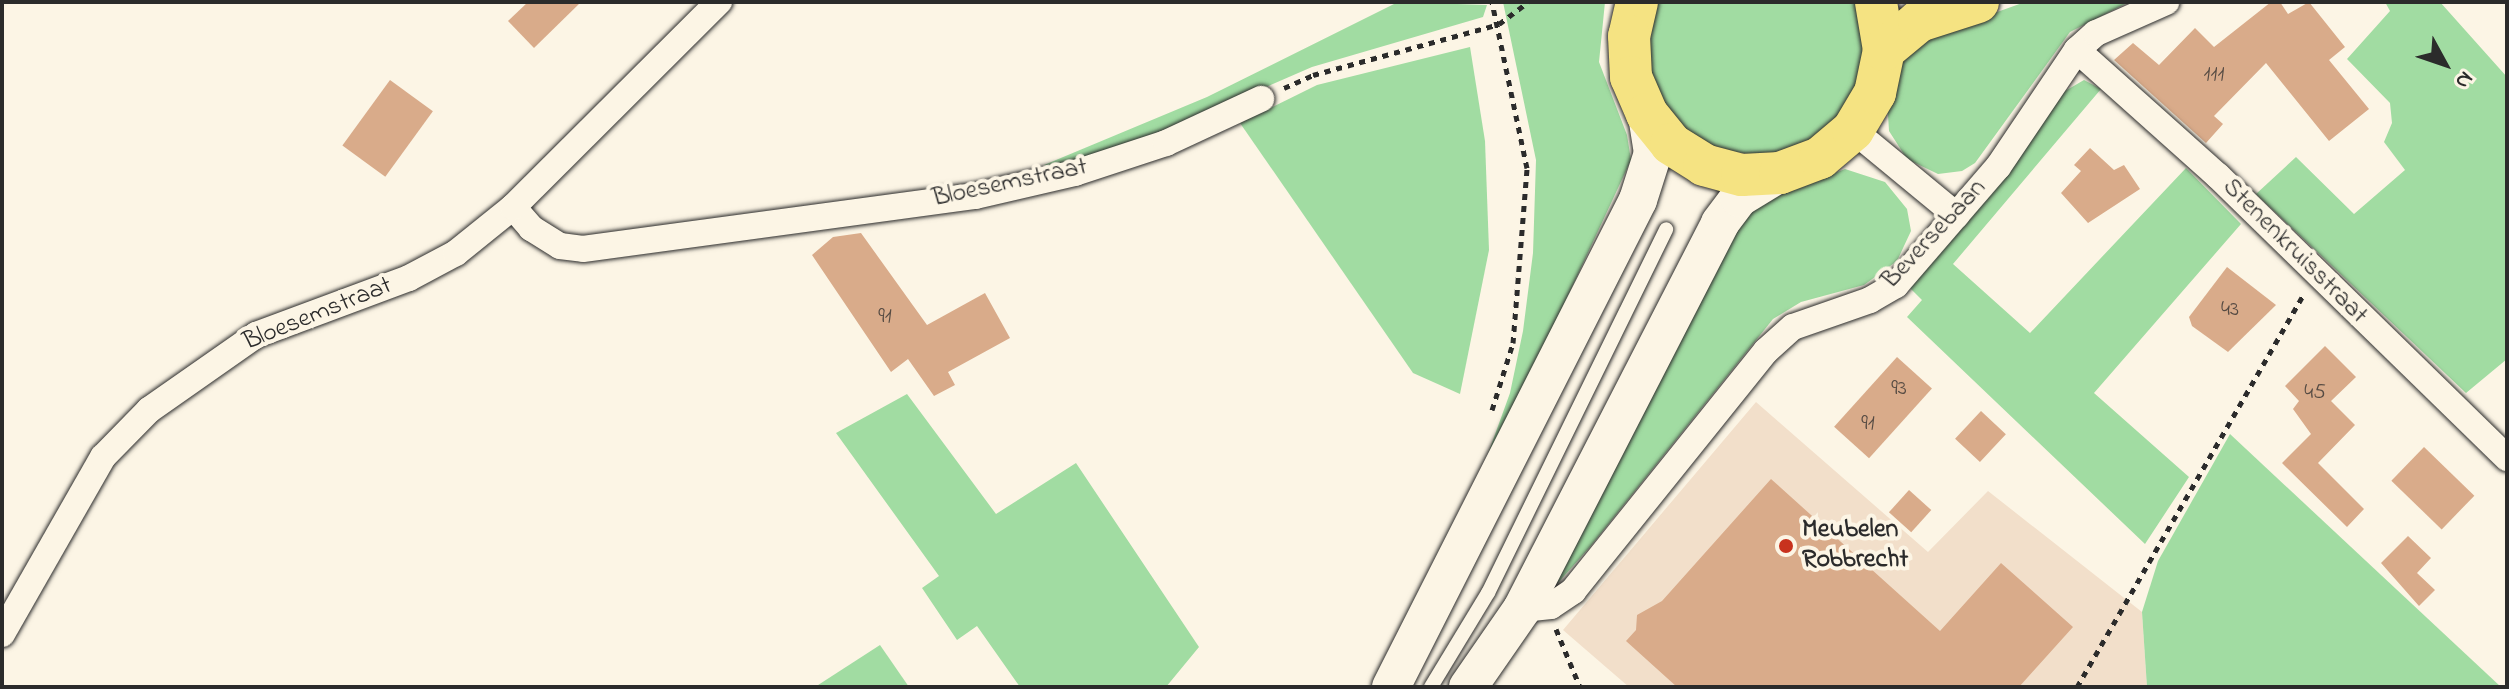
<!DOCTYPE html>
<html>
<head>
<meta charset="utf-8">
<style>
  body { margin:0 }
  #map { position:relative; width:2509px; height:689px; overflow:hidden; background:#fcf5e5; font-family:"Indie Flower",sans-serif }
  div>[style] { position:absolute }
  .built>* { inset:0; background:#f2dfca }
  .green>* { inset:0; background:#a1dca2 }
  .building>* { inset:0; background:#d9ab8a; transform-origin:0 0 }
  .path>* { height:5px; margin-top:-2.5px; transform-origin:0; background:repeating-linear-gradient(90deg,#2b2b2b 0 6px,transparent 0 12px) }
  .roads { filter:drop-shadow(0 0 2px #2b2b2b) drop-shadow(0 0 2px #2b2b2b) }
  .lane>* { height:14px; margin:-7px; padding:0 7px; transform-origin:7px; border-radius:7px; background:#fcf5e5 }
  .street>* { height:26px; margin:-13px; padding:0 13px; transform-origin:13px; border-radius:13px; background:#fcf5e5 }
  .secondary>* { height:38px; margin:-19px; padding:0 19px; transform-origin:19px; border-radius:19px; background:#fcf5e5 }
  .primary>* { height:42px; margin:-21px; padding:0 21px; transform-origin:21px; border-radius:21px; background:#f5e382 }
  .dots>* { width:22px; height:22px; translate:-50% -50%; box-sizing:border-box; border:4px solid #fcf5e5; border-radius:50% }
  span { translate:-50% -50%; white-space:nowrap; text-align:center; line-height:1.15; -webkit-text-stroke:8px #fcf5e5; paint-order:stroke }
  .number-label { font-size:22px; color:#564b43 }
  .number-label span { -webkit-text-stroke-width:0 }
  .street-label { font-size:26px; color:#2b2b2b }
  .poi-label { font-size:26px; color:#2b2b2b; font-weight:700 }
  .left { translate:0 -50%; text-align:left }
  .frame { position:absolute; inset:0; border:4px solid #2b2b2b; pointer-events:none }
  .north { position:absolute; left:2405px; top:24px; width:80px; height:80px; -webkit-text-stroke:6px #fcf5e5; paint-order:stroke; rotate:130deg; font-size:22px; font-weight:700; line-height:32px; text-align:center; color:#2b2b2b }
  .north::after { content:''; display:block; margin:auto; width:28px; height:36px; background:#2b2b2b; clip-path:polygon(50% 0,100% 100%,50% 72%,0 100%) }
</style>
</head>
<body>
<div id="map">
  <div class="built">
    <div style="clip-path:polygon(1756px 402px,1928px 552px,1988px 491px,2142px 612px,2147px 687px,1629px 687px,1563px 630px)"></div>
  </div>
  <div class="green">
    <div style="clip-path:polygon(1398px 2px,1487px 5px,1483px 17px,1312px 67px,1138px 143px,1052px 169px,1044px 165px,1207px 97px)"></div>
    <div style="clip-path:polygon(1503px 2px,1605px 2px,1599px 62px,1627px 135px,1631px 160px,1490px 464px,1485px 462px,1510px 393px,1523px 331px,1533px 253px,1536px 160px)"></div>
    <div style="clip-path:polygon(1657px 2px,1855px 2px,1865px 42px,1861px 76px,1846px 109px,1804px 145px,1760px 156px,1714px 148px,1679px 125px,1657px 93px,1647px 59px)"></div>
    <div style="clip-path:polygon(2025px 2px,2129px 2px,2070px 32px,1975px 163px,1962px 171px,1938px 174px,1907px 159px,1889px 131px,1887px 98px,1911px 43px)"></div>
    <div style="clip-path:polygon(2385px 2px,2440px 2px,2507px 77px,2507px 359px,2466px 393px,2256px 194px,2296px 157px,2354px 214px,2405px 170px,2384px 142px,2392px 123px,2390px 103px,2347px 59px,2390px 11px)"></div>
    <div style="clip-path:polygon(1470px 47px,1485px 141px,1489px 250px,1460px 394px,1413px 373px,1240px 123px,1317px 85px)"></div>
    <div style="clip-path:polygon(2084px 80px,2101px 89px,1953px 264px,2030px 333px,2186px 168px,2241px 224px,2094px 393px,2189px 477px,2145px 544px,1907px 317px,1922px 300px,1908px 286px,2060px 94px)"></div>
    <div style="clip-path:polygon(1845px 169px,1885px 182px,1907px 209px,1911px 231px,1897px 261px,1864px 285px,1801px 302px,1773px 319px,1590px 547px,1556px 585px,1548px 583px,1742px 210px)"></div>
    <div style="clip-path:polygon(907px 394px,996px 514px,1076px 463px,1199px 647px,1166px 687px,1020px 687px,977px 626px,957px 640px,922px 588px,939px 576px,836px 433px)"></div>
    <div style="clip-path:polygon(2230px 434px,2501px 687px,2147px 687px,2142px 612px,2158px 561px)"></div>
    <div style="clip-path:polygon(880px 645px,909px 687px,815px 687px)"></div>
  </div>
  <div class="building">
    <div style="clip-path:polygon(528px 2px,581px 2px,534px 48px,508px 21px)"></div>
    <div style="clip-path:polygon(2271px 2px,2280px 2px,2288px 14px,2309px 2px,2345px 47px,2329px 60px,2369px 109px,2329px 141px,2266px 63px,2214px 116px,2223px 124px,2206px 143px,2114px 60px,2133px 43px,2159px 65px,2195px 28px,2214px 47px)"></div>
    <div style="left:390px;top:80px;width:53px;height:81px;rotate:36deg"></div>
    <div style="clip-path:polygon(2090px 148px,2114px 170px,2124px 165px,2140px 189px,2088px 223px,2061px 193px,2081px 171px,2074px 165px)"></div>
    <div style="clip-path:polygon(861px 233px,927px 325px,985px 293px,1010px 338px,948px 372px,955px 385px,934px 396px,908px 359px,891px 372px,812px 255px,833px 237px)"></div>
    <div style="clip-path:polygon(2227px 267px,2276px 305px,2228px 352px,2192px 326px,2189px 317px)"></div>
    <div style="clip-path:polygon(2325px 346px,2356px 377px,2331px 401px,2355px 425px,2318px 463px,2364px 509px,2347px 527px,2282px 463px,2311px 434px,2293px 409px,2299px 401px,2285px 386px)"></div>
    <div style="left:1897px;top:357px;width:47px;height:94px;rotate:42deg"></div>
    <div style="left:1981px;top:411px;width:34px;height:38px;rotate:43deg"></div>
    <div style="left:2424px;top:447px;width:70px;height:47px;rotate:44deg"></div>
    <div style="clip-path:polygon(1771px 479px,1940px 631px,2001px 563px,2073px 627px,2019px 687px,1677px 687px,1626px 641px,1636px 630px,1637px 615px,1662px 601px)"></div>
    <div style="left:1909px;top:490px;width:30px;height:30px;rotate:42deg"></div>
    <div style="clip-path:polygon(2408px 536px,2431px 558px,2417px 573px,2435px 590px,2419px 606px,2381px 563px)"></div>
  </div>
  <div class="path">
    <div style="left:1284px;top:88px;width:32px;rotate:-24deg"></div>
    <div style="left:1313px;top:75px;width:193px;rotate:-15.3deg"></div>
    <div style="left:1499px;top:24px;width:36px;rotate:-37deg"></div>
    <div style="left:1492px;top:410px;width:70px;rotate:-72.6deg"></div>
    <div style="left:1513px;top:343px;width:176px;rotate:-85.4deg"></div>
    <div style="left:1527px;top:168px;width:170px;rotate:-101.9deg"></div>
    <div style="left:1556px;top:629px;width:63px;rotate:67.5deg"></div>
    <div style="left:2077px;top:687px;width:452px;rotate:-60deg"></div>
  </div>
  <div class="roads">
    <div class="lane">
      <div style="left:1431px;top:687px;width:110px;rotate:-58.8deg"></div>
      <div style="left:1488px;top:593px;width:405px;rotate:-63.9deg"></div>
    </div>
    <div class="street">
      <div style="left:2077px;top:50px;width:189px;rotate:41.8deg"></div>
      <div style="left:2218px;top:176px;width:404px;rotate:44.3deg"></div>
      <div style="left:1853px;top:130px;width:134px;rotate:39.5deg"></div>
      <div style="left:513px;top:207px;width:28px;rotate:49deg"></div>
      <div style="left:531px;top:228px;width:34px;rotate:32deg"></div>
      <div style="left:560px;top:246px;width:23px;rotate:7deg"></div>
      <div style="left:583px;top:249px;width:396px;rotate:-7.7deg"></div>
      <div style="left:975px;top:196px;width:103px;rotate:-13deg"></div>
      <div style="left:1075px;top:173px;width:96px;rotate:-18.2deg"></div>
      <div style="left:1166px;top:143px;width:105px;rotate:-24.9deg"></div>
      <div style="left:1522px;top:609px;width:29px;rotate:-6deg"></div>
      <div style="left:1551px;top:606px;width:27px;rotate:-34deg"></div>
      <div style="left:1573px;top:591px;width:308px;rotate:-51.2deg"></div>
      <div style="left:1766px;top:351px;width:36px;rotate:-42deg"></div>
      <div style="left:1793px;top:327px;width:82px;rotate:-19.3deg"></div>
      <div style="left:1870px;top:300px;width:30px;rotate:-30deg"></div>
      <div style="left:1896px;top:285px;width:156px;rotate:-49.2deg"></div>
      <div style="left:1998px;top:167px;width:141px;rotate:-56deg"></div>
      <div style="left:2077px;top:50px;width:25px;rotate:-42deg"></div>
      <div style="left:2096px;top:33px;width:77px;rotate:-23.9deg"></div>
      <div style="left:2px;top:634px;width:204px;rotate:-60.3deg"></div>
      <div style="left:103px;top:457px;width:66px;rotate:-45.6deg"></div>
      <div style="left:149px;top:410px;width:131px;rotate:-35deg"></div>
      <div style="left:256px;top:335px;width:163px;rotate:-20.4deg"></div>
      <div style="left:409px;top:278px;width:53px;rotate:-28deg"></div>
      <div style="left:456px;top:253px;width:73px;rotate:-38.9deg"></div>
      <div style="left:513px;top:207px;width:291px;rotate:-44.9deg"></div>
    </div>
    <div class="secondary">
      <div style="left:1391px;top:687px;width:546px;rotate:-63.11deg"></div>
      <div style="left:1638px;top:200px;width:49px;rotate:-72.3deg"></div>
      <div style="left:1653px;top:153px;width:39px;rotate:-99deg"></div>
      <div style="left:1468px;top:687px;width:95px;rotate:-55.3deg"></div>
      <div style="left:1522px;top:609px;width:434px;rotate:-62.8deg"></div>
      <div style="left:1720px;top:223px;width:31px;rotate:-53deg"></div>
      <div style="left:1739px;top:198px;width:48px;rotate:-31.4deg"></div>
    </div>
    <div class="primary">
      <div style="left:1637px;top:2px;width:35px;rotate:103deg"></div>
      <div style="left:1629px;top:36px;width:41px;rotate:87.2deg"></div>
      <div style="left:1631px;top:77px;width:40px;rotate:66.6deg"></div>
      <div style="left:1647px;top:114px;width:38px;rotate:51deg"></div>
      <div style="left:1671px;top:144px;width:39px;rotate:32deg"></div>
      <div style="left:1704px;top:165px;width:39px;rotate:15deg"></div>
      <div style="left:1742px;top:175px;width:38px;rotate:-3deg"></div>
      <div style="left:1780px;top:173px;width:43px;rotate:-20.6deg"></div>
      <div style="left:1820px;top:158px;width:43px;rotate:-40.3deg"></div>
      <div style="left:1853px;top:130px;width:43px;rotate:-59.3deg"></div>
      <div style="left:1875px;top:93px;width:44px;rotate:-78.2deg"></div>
      <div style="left:1884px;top:50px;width:49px;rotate:-99.5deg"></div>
      <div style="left:1884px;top:50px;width:45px;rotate:-39.6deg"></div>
      <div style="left:1919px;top:21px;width:62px;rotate:-17.9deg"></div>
    </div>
  </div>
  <div class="dots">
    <div style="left:1786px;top:546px;background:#c8321e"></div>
  </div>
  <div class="number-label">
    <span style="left:2214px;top:76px">111</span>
    <span style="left:2230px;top:311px">43</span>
    <span style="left:885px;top:318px">91</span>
    <span style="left:1899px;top:390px">93</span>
    <span style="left:2315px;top:394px">45</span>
    <span style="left:1868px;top:425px">91</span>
  </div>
  <div class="street-label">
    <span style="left:1010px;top:184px;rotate:-12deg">Bloesemstraat</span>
    <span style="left:1935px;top:235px;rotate:-47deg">Beversebaan</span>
    <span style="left:2294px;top:252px;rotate:45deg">Stenenkruisstraat</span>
    <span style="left:318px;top:315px;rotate:-22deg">Bloesemstraat</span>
  </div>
  <div class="poi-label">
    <span class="left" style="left:1802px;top:546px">Meubelen<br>Robbrecht</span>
  </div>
  <div class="frame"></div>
  <div class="north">N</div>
</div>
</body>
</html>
